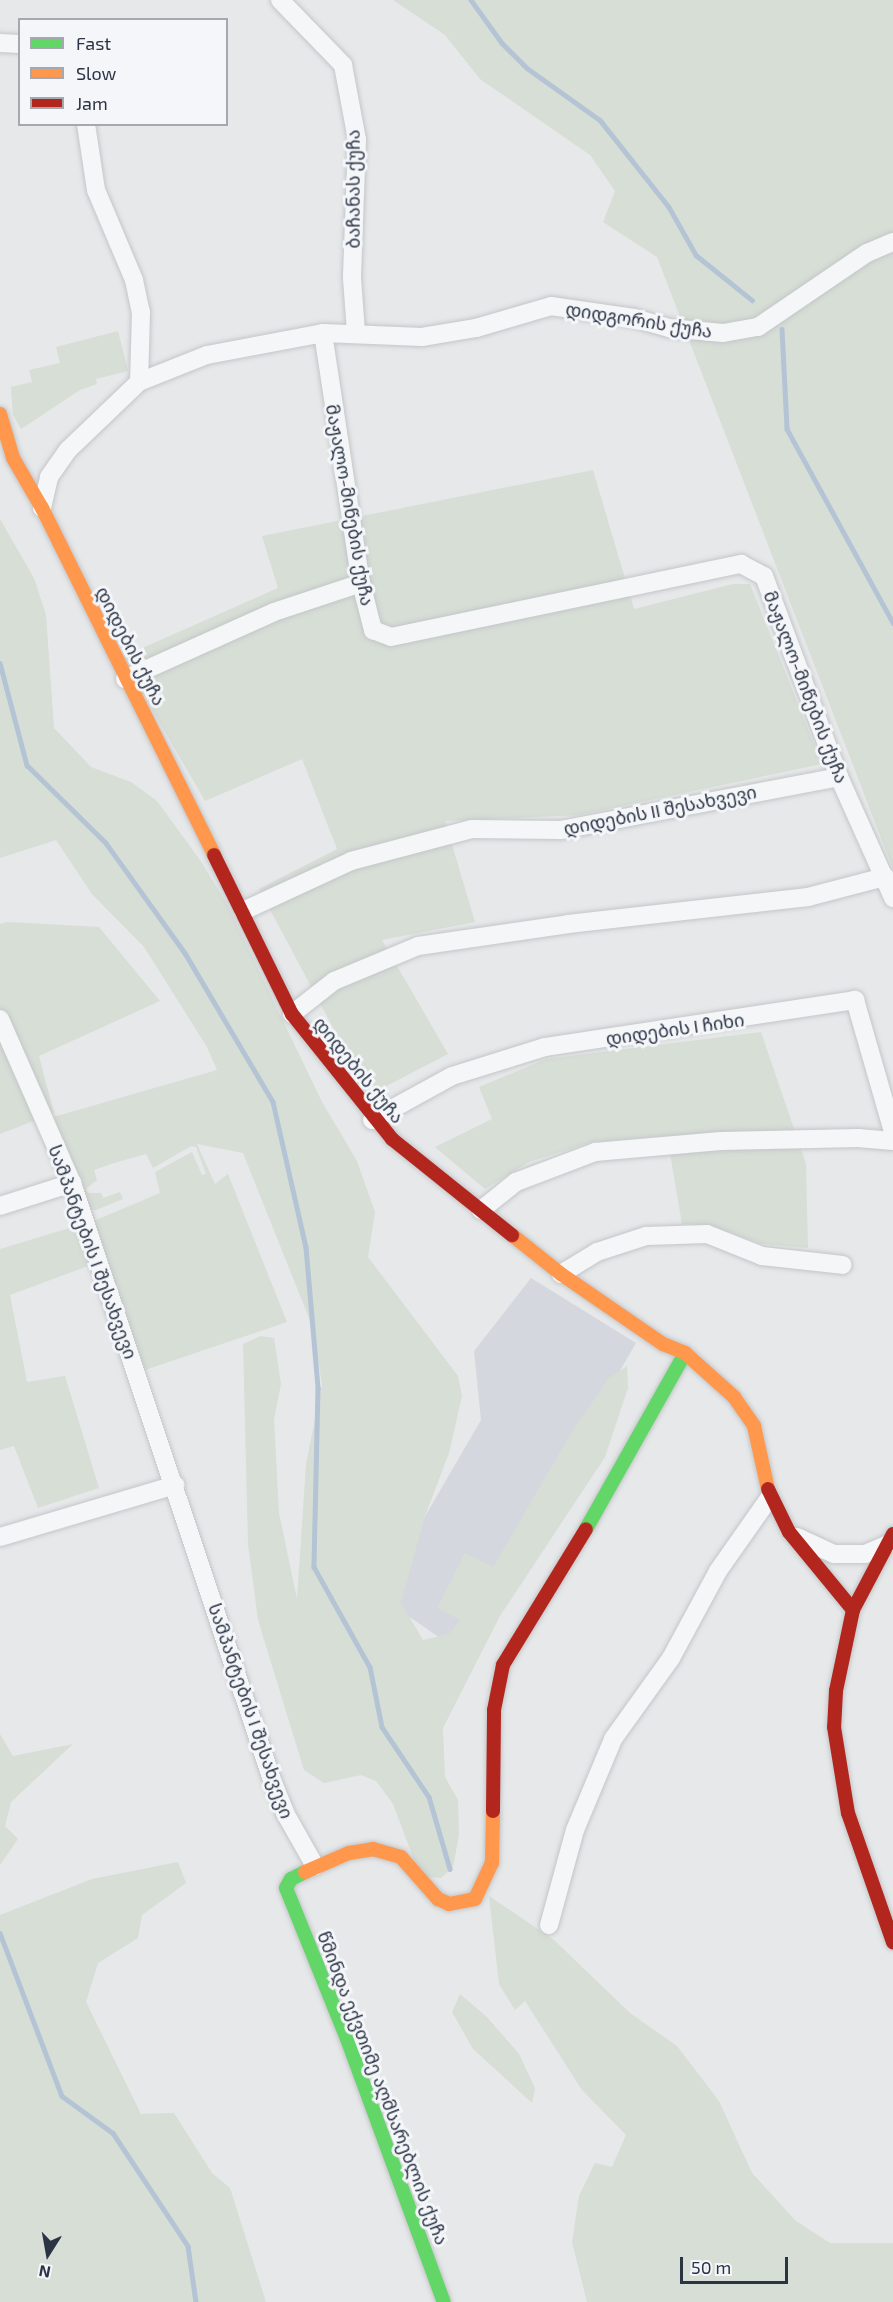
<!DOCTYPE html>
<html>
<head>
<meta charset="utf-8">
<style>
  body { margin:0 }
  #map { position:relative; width:893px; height:2302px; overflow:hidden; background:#e6e8ea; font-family:"Exo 2","Noto Sans Georgian",sans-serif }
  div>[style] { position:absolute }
  .built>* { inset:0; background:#d4d7dd }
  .green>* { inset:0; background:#d6ded6 }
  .stream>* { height:4.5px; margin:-2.25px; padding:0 2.25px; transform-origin:2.25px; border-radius:2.25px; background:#b4c4d5 }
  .roads { filter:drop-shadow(0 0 2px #c4c6c8) drop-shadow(0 0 2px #c4c6c8) }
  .street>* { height:18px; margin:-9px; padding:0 9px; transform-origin:9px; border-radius:9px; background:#f5f6f7 }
  .fast>* { height:14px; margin:-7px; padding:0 7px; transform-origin:7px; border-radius:7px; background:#63d668 }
  .slow>* { height:14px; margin:-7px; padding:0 7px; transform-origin:7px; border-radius:7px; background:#ff974d }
  .jam>* { height:14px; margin:-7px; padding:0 7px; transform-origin:7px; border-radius:7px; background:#b3261e }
  span { translate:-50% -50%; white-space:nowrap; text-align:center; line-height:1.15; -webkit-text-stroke:6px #f4f6f9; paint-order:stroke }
  .street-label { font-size:18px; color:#2b3445 }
  .legend { position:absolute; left:18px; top:18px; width:210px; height:108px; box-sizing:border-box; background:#f4f6f9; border:2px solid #a4a8b1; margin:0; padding:8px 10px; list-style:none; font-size:18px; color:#2b3445 }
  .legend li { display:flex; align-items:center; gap:12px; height:30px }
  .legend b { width:30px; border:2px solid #a4a8b1 }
  .north { position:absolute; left:18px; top:2224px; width:60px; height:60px; -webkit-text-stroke:4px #f4f6f9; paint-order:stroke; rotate:191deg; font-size:16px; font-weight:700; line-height:24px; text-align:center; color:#2b3445 }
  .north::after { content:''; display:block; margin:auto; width:21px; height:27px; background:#2b3445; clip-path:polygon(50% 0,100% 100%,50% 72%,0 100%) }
  .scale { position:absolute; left:680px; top:2257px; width:108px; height:27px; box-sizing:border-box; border:3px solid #2b3445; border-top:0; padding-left:8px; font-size:18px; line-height:21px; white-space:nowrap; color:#2b3445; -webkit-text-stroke:4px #f4f6f9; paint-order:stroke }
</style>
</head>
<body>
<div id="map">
  <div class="built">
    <div style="clip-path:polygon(531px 1278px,636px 1343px,470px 1629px,443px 1640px,398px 1609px,395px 1568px,481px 1420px,474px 1351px)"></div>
  </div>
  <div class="green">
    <div style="clip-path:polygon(393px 0,893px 0,893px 869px,657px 257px,603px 222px,615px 191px,590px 155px,480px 79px,445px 35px)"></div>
    <div style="clip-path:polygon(118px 331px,128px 371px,96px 379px,97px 384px,80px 390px,21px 429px,13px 415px,11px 387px,32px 382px,29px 370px,60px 363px,56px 347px)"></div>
    <div style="clip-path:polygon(593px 470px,634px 609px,733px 584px,750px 584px,822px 764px,579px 815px,445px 821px,475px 922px,382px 940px,448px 1054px,369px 1095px,259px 889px,337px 849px,302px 759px,205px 801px,122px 657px,278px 588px,262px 536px)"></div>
    <div style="clip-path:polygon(0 519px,34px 578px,46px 615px,54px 728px,91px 767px,131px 782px,157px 801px,200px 860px,226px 902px,322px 1102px,357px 1161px,375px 1212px,368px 1257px,458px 1376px,462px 1396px,449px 1453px,425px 1516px,401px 1603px,423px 1640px,449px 1634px,460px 1620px,437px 1608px,465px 1553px,493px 1567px,573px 1430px,609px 1378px,627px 1366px,628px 1388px,605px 1457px,500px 1616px,443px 1728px,445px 1777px,458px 1800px,459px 1835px,453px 1867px,441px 1878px,420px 1876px,393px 1804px,376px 1781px,361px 1775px,324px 1783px,304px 1770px,258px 1620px,248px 1544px,243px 1344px,261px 1336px,274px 1338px,281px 1384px,274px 1420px,279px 1513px,297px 1599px,306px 1464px,322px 1385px,313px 1328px,243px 1153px,197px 1144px,215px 1184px,228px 1174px,287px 1322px,145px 1370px,104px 1260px,10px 1295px,27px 1382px,65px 1376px,99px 1488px,38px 1508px,14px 1446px,0 1450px,0 1249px,96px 1220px,160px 1193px,155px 1172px,192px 1152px,202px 1175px,206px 1174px,196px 1147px,191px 1146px,153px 1168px,146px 1154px,114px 1163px,94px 1170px,97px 1180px,86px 1189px,88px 1193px,101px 1193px,103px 1198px,120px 1192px,123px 1199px,96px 1210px,88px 1209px,50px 1118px,217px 1070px,207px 1047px,144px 947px,92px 894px,56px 840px,0 858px)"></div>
    <div style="clip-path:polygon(7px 922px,99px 927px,160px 1001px,39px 1056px,54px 1113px,0 1134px,0 924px)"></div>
    <div style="clip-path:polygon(761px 1032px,806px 1164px,808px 1248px,762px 1244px,710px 1225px,682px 1224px,667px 1136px,592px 1142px,529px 1162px,485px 1189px,435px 1147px,492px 1119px,479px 1087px,546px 1059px)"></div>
    <div style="clip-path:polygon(0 1734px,13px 1756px,73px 1744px,11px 1802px,5px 1826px,18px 1839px,0 1865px)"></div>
    <div style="clip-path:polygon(178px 1862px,186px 1883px,142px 1915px,138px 1938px,98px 1963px,86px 2002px,141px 2114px,174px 2113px,212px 2173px,230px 2188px,266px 2302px,0 2302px,0 1915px,92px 1879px)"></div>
    <div style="clip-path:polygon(489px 1896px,554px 1940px,630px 2013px,677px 2046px,719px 2101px,752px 2173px,796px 2221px,830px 2243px,893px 2243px,893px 2302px,587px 2302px,572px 2242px,579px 2196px,595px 2163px,612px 2167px,626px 2135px,582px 2090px,525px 2001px,515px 2010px,499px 1984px)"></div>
    <div style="clip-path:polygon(460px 1994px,487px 2017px,519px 2054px,535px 2088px,532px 2103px,473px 2049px,452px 2012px)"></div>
  </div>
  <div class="stream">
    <div style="left:471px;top:0;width:53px;rotate:54.2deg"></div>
    <div style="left:502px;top:43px;width:35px;rotate:45deg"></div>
    <div style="left:527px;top:68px;width:90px;rotate:35.5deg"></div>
    <div style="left:600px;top:120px;width:111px;rotate:51.6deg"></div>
    <div style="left:669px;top:207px;width:55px;rotate:60.6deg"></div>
    <div style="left:696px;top:255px;width:72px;rotate:38.8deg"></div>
    <div style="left:782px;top:329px;width:100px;rotate:87.1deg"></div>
    <div style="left:787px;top:429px;width:221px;rotate:61.3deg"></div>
    <div style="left:0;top:663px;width:106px;rotate:75.2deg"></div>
    <div style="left:27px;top:765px;width:111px;rotate:44.6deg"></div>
    <div style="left:106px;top:843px;width:135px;rotate:54.3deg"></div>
    <div style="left:185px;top:953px;width:173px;rotate:59.4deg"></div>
    <div style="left:273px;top:1102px;width:149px;rotate:77.2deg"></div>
    <div style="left:306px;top:1247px;width:142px;rotate:85.1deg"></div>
    <div style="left:318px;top:1388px;width:179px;rotate:91.3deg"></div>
    <div style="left:314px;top:1567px;width:115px;rotate:60.8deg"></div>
    <div style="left:370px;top:1667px;width:61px;rotate:78.7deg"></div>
    <div style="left:382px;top:1727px;width:84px;rotate:56.1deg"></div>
    <div style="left:429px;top:1797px;width:75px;rotate:73.7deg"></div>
    <div style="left:0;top:1933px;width:174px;rotate:69.2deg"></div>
    <div style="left:62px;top:2096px;width:63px;rotate:36deg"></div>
    <div style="left:113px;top:2133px;width:136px;rotate:56.4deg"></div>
    <div style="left:188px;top:2246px;width:57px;rotate:81.9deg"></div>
  </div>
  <div class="roads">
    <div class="street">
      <div style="left:280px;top:0;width:91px;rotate:45.9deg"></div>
      <div style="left:343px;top:65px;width:76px;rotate:79.4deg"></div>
      <div style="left:357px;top:140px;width:138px;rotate:92.1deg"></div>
      <div style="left:352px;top:278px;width:55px;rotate:85.8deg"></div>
      <div style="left:0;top:43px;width:20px;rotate:3deg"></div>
      <div style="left:86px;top:124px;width:67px;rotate:81.4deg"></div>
      <div style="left:96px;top:190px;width:98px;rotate:67.1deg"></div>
      <div style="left:134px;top:280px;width:33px;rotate:78deg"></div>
      <div style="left:141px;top:312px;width:70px;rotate:91.6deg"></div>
      <div style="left:323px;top:333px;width:253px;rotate:81.4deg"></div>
      <div style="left:361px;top:583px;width:49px;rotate:75.7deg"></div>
      <div style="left:373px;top:630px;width:19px;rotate:21deg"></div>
      <div style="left:391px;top:637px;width:358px;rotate:-11.8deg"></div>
      <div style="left:741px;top:564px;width:26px;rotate:28deg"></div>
      <div style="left:764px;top:576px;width:215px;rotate:69.5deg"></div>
      <div style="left:839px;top:777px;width:133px;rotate:65.9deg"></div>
      <div style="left:42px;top:508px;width:32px;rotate:-77deg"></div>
      <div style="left:49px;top:477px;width:33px;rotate:-55deg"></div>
      <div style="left:68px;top:450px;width:98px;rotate:-43.8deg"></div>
      <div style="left:139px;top:382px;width:73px;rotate:-21.7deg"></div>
      <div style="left:207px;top:355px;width:118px;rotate:-10.7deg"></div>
      <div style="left:323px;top:333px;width:99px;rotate:2.3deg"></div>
      <div style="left:422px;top:337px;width:55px;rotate:-9.5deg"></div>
      <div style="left:476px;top:328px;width:78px;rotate:-16.3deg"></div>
      <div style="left:551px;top:306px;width:84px;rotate:8.2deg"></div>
      <div style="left:634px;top:318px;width:36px;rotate:16deg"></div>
      <div style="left:669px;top:328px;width:54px;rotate:5.3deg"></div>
      <div style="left:723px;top:333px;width:36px;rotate:-10deg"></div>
      <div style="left:758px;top:327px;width:132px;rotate:-34.2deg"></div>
      <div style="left:867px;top:253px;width:28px;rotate:-23deg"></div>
      <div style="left:125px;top:679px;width:163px;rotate:-24.2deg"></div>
      <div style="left:274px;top:612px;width:92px;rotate:-18.4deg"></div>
      <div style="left:243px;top:911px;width:119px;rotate:-24.8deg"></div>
      <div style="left:351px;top:861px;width:125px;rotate:-14.8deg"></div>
      <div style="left:472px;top:829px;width:89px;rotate:0.6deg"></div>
      <div style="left:561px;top:830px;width:283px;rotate:-10.8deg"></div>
      <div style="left:292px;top:1014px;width:53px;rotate:-38.2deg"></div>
      <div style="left:334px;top:981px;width:91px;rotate:-22.6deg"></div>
      <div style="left:418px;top:946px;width:152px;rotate:-8.3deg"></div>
      <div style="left:568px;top:924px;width:242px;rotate:-6.4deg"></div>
      <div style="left:808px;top:897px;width:80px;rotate:-14.6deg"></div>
      <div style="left:0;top:1019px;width:179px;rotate:66.3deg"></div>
      <div style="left:72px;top:1183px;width:630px;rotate:71.48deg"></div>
      <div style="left:272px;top:1780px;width:35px;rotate:68deg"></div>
      <div style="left:285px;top:1813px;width:61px;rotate:60.5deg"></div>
      <div style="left:372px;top:1120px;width:91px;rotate:-28.8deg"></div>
      <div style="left:452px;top:1076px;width:97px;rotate:-17.3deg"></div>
      <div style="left:545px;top:1047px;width:314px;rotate:-8.6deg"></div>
      <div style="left:855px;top:1000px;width:137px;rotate:73.9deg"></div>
      <div style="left:0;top:1206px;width:76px;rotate:-17.7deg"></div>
      <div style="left:481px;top:1210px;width:45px;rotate:-38.7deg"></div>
      <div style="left:516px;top:1182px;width:85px;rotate:-20.8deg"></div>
      <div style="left:595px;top:1152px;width:126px;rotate:-5deg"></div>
      <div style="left:721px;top:1141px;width:137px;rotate:-1.3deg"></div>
      <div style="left:858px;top:1138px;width:35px;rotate:5deg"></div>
      <div style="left:561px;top:1274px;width:42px;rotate:-31.4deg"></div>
      <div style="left:597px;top:1252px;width:52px;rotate:-18.1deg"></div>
      <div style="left:646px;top:1236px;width:61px;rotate:-1.9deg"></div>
      <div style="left:707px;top:1234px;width:59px;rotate:21.8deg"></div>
      <div style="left:762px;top:1256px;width:81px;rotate:6.3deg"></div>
      <div style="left:0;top:1537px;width:183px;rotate:-16.5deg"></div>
      <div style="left:797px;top:1537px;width:41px;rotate:24.7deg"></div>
      <div style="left:834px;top:1554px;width:31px"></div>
      <div style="left:865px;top:1554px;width:23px;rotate:-23deg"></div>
      <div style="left:549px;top:1925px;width:98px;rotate:-74.7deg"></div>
      <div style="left:575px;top:1830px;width:99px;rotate:-67.3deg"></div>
      <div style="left:613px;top:1739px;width:100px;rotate:-54.4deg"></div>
      <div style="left:671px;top:1658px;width:99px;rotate:-61.6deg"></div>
      <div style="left:718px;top:1571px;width:90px;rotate:-54.9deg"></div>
    </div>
    <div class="fast">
      <div style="left:586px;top:1529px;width:202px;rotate:-60.6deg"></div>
      <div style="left:305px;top:1872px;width:16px;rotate:153deg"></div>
      <div style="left:291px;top:1879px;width:10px;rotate:119deg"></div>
      <div style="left:286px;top:1888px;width:163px;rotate:68deg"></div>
      <div style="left:347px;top:2039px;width:280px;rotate:69.8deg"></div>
    </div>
    <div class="slow">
      <div style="left:0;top:414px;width:46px;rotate:73.5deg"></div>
      <div style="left:13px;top:458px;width:58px;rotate:59.9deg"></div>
      <div style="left:42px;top:508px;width:387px;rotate:63.6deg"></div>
      <div style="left:512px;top:1235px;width:63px;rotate:38.5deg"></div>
      <div style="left:561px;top:1274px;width:124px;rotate:34.5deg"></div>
      <div style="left:663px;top:1344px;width:24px;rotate:22deg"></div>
      <div style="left:685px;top:1353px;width:66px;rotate:41.9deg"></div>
      <div style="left:734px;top:1397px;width:35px;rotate:55deg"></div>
      <div style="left:754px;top:1426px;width:65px;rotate:77.5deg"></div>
      <div style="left:305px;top:1872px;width:48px;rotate:-23.4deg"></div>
      <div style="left:349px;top:1853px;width:24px;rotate:-9deg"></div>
      <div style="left:373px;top:1849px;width:29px;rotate:16deg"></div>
      <div style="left:401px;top:1857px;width:56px;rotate:48.6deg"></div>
      <div style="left:438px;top:1899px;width:12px;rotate:24deg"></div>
      <div style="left:449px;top:1904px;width:26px;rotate:-11deg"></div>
      <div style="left:475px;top:1899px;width:40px;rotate:-65deg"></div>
      <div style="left:492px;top:1863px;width:52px;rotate:-88.9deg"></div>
    </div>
    <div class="jam">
      <div style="left:214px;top:855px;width:177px;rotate:63.9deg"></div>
      <div style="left:292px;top:1014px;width:160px;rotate:51.3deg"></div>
      <div style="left:392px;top:1139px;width:154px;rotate:38.7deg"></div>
      <div style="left:768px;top:1489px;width:48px;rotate:64deg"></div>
      <div style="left:789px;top:1532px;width:101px;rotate:50.6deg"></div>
      <div style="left:893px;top:1534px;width:86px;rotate:117.8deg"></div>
      <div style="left:853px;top:1610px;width:83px;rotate:101.9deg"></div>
      <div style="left:836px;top:1691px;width:36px;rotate:93deg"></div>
      <div style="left:834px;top:1727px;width:87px;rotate:80.8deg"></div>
      <div style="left:848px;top:1813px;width:137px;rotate:70.8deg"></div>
      <div style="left:493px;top:1811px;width:101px;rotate:-89.4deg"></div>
      <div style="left:494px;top:1710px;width:46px;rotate:-78.7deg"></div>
      <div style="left:503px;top:1665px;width:159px;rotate:-58.6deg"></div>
    </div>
  </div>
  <div class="street-label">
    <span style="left:353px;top:189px;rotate:-90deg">ბაჩანას ქუჩა</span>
    <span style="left:639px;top:320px;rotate:9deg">დიდგორის ქუჩა</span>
    <span style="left:350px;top:505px;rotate:80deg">მაჟალო-მიწების ქუჩა</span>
    <span style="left:131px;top:646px;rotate:63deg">დიდების ქუჩა</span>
    <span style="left:806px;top:687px;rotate:69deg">მაჟალო-მიწების ქუჩა</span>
    <span style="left:660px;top:810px;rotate:-11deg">დიდების II შესახვევი</span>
    <span style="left:675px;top:1029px;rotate:-8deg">დიდების I ჩიხი</span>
    <span style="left:359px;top:1070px;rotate:51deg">დიდების ქუჩა</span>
    <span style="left:93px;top:1252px;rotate:70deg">სამპანტების I შესახვევი</span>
    <span style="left:251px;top:1711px;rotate:71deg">სამპანტების I შესახვევი</span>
    <span style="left:383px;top:2088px;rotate:69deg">წმინდა ექვთიმე აღმსარებლის ქუჩა</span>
  </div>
  <ul class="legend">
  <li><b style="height:8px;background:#63d668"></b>Fast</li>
  <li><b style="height:8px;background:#ff974d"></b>Slow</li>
  <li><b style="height:8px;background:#b3261e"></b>Jam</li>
  </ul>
  <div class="north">N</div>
  <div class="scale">50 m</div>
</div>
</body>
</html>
